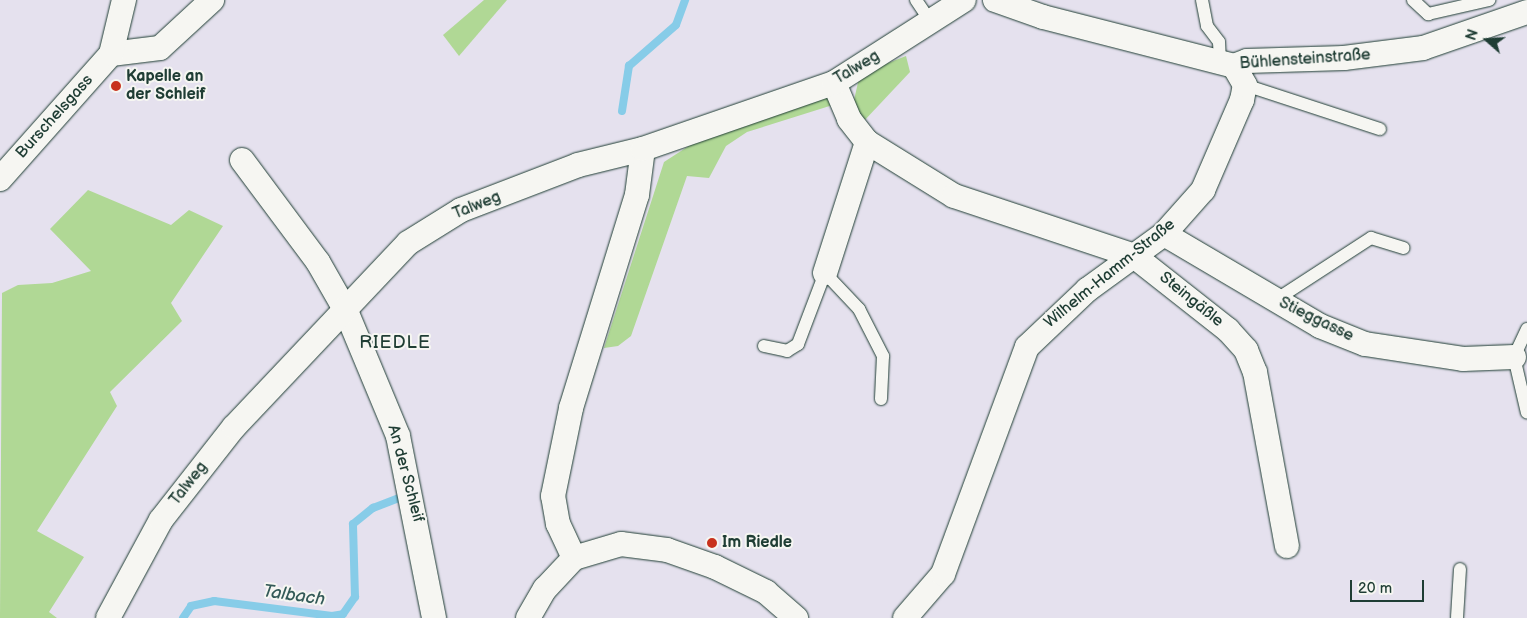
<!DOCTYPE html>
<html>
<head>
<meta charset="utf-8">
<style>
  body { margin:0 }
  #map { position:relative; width:1527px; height:618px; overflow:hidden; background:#e5e1ee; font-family:"Balsamiq Sans",sans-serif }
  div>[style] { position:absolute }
  .green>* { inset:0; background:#b0d895 }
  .stream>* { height:8px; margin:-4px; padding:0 4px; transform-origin:4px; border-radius:4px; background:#87cce8 }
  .roads { filter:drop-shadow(0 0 1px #1f3d34) drop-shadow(0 0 1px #1f3d34) }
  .service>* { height:12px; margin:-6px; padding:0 6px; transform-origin:6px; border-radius:6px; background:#f6f6f2 }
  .minor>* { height:24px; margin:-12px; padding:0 12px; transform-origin:12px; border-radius:12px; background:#f6f6f2 }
  .dots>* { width:14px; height:14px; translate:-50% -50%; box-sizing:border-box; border:2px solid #f6f6f2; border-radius:50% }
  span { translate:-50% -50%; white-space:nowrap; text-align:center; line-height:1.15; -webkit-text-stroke:4px #f6f6f2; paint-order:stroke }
  .street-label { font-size:16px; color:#1f3d34 }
  .poi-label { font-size:16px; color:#1f3d34; font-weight:700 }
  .left { translate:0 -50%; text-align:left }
  .neighbourhood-label { font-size:18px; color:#1f3d34; letter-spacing:1px }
  .water-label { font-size:18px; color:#345a58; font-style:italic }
  .north { position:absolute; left:1462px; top:15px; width:50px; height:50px; -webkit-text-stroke:4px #f6f6f2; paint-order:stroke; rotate:289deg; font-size:14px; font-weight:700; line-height:20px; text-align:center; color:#1f3d34 }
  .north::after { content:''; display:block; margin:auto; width:18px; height:22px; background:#1f3d34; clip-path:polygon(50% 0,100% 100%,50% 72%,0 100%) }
  .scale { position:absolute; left:1350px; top:580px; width:74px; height:22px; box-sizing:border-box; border:2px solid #1f3d34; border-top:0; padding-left:6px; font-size:15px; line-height:18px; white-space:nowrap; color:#1f3d34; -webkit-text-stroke:4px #f6f6f2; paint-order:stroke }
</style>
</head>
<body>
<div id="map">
  <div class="green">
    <div style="clip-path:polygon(484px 0,507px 0,459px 56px,443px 35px)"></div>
    <div style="clip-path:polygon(906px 56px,910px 72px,863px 122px,854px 100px,860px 74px)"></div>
    <div style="clip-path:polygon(825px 89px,836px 104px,747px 132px,726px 146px,709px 178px,687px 176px,631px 336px,618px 346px,604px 348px,664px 162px,715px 129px)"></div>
    <div style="clip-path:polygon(88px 190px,171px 225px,189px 210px,223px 226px,171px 303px,182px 321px,110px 392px,117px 406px,37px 531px,84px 557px,49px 612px,57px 618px,0 618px,2px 293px,18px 285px,52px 283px,91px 271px,50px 229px)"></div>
  </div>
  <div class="stream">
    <div style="left:622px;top:111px;width:46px;rotate:-81.2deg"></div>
    <div style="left:629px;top:66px;width:62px;rotate:-41.1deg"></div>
    <div style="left:676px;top:25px;width:27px;rotate:-70deg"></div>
    <div style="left:183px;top:618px;width:14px;rotate:-56deg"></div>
    <div style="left:191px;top:606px;width:24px;rotate:-12deg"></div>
    <div style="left:214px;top:601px;width:119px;rotate:7.2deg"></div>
    <div style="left:332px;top:616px;width:11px;rotate:-10deg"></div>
    <div style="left:343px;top:614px;width:21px;rotate:-55deg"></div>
    <div style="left:355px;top:597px;width:73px;rotate:-91.6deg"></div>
    <div style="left:353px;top:524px;width:26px;rotate:-39deg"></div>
    <div style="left:373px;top:508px;width:34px;rotate:-21deg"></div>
  </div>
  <div class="roads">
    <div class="service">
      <div style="left:916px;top:0;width:27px;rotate:56deg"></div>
      <div style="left:1202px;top:0;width:26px;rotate:79deg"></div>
      <div style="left:1207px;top:26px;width:20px;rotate:53deg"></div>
      <div style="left:1219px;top:42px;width:18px;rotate:87deg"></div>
      <div style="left:1413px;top:0;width:21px;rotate:43deg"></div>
      <div style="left:1428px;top:14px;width:63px;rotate:-12.9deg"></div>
      <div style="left:1245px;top:85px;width:142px;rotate:18.1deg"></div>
      <div style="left:1274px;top:301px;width:116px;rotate:-33deg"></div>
      <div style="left:1371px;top:238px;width:34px;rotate:17deg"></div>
      <div style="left:1527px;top:329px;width:31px;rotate:115deg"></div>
      <div style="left:1514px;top:357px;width:57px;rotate:76.9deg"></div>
      <div style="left:764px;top:346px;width:24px;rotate:12deg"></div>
      <div style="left:787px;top:351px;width:13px;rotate:-32deg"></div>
      <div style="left:798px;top:344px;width:76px;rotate:-69.2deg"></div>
      <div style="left:825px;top:273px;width:50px;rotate:46.6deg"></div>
      <div style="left:859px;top:309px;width:53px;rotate:62.9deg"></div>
      <div style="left:883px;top:356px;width:43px;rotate:92.7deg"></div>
      <div style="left:1457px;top:618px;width:49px;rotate:-86.5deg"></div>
    </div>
    <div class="minor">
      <div style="left:995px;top:0;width:51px;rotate:19.5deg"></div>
      <div style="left:1043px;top:17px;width:197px;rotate:14.4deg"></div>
      <div style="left:1234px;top:66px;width:14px;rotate:-21deg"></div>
      <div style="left:1247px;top:61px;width:97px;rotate:-1.8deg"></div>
      <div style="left:1344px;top:58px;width:80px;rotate:-7.2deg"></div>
      <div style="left:1423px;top:48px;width:110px;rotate:-19.1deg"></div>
      <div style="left:111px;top:54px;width:49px;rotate:-7deg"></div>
      <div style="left:160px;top:48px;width:71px;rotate:-42.7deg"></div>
      <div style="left:834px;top:83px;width:39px;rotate:67deg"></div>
      <div style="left:849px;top:119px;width:29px;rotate:52deg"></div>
      <div style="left:867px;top:142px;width:102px;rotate:31.8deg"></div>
      <div style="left:954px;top:196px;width:190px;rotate:18.4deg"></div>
      <div style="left:1134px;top:256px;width:120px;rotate:38.2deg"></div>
      <div style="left:1228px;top:330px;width:27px;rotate:48deg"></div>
      <div style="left:1246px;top:350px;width:24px;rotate:68deg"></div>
      <div style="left:1255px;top:372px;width:177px;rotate:79.6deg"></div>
      <div style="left:242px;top:160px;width:127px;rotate:53.3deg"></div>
      <div style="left:318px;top:262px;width:56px;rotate:60.3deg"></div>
      <div style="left:346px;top:311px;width:135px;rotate:67.4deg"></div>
      <div style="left:398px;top:436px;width:186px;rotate:78.8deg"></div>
      <div style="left:0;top:179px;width:167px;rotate:-48.4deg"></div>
      <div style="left:111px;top:54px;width:56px;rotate:-76.5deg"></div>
      <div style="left:1164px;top:234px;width:181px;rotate:30.5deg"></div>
      <div style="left:1320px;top:326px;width:48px;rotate:21.8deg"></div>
      <div style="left:1365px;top:344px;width:99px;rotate:8.7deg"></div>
      <div style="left:1463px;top:359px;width:51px;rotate:-2.2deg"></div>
      <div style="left:825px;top:273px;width:138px;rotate:-72.2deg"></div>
      <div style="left:574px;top:558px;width:38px;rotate:-115deg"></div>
      <div style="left:558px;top:524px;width:28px;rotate:-100deg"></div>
      <div style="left:553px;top:496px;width:90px;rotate:-78.4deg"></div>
      <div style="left:571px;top:408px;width:223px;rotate:-72.8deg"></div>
      <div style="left:637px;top:195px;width:46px;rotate:-82.6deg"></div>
      <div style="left:108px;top:618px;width:111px;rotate:-61.6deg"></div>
      <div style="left:161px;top:520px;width:118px;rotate:-51.9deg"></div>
      <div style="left:234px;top:427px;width:253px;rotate:-46.6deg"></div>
      <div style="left:408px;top:243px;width:62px;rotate:-31.9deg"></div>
      <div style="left:461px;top:210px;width:125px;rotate:-21deg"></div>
      <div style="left:578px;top:165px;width:67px;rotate:-13.8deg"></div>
      <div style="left:643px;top:149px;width:202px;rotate:-19.1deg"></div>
      <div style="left:834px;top:83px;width:154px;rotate:-32.6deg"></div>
      <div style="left:528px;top:618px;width:34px;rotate:-60deg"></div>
      <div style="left:545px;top:589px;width:42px;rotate:-46.9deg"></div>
      <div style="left:574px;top:558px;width:49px;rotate:-16.6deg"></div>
      <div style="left:621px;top:544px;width:46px;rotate:7.4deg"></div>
      <div style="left:667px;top:550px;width:51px;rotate:19.5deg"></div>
      <div style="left:715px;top:567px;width:57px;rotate:26.1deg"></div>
      <div style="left:766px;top:592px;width:40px;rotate:41deg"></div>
      <div style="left:905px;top:618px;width:58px;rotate:-49.2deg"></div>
      <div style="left:943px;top:574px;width:242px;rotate:-69.7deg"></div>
      <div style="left:1027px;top:347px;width:83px;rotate:-43.5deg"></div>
      <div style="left:1087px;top:290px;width:95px;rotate:-36deg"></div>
      <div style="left:1164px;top:234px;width:59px;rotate:-48.4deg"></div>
      <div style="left:1203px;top:190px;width:98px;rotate:-66.6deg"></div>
      <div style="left:1242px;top:100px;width:15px;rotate:-79deg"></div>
      <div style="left:1245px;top:85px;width:22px;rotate:-120deg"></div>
    </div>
  </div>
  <div class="dots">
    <div style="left:116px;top:86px;background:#c8321e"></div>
    <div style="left:712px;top:543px;background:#c8321e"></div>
  </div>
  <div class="street-label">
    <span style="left:1305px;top:60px;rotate:-4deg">Bühlensteinstraße</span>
    <span style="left:857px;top:68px;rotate:-31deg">Talweg</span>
    <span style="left:55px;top:117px;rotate:-48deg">Burschelsgass</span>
    <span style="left:477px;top:206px;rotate:-22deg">Talweg</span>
    <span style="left:1110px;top:274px;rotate:-39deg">Wilhelm-Hamm-Straße</span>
    <span style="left:1191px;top:300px;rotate:39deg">Steingäßle</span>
    <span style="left:1316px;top:320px;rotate:26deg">Stieggasse</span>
    <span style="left:405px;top:474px;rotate:75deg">An der Schleif</span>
    <span style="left:189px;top:484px;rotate:-52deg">Talweg</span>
  </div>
  <div class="poi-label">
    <span class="left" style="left:126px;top:86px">Kapelle an<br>der Schleif</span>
    <span class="left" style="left:722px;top:543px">Im Riedle</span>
  </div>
  <div class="neighbourhood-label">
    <span style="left:395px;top:343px">RIEDLE</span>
  </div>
  <div class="water-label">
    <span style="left:294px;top:596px;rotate:8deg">Talbach</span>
  </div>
  <div class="north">N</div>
  <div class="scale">20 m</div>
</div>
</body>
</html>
